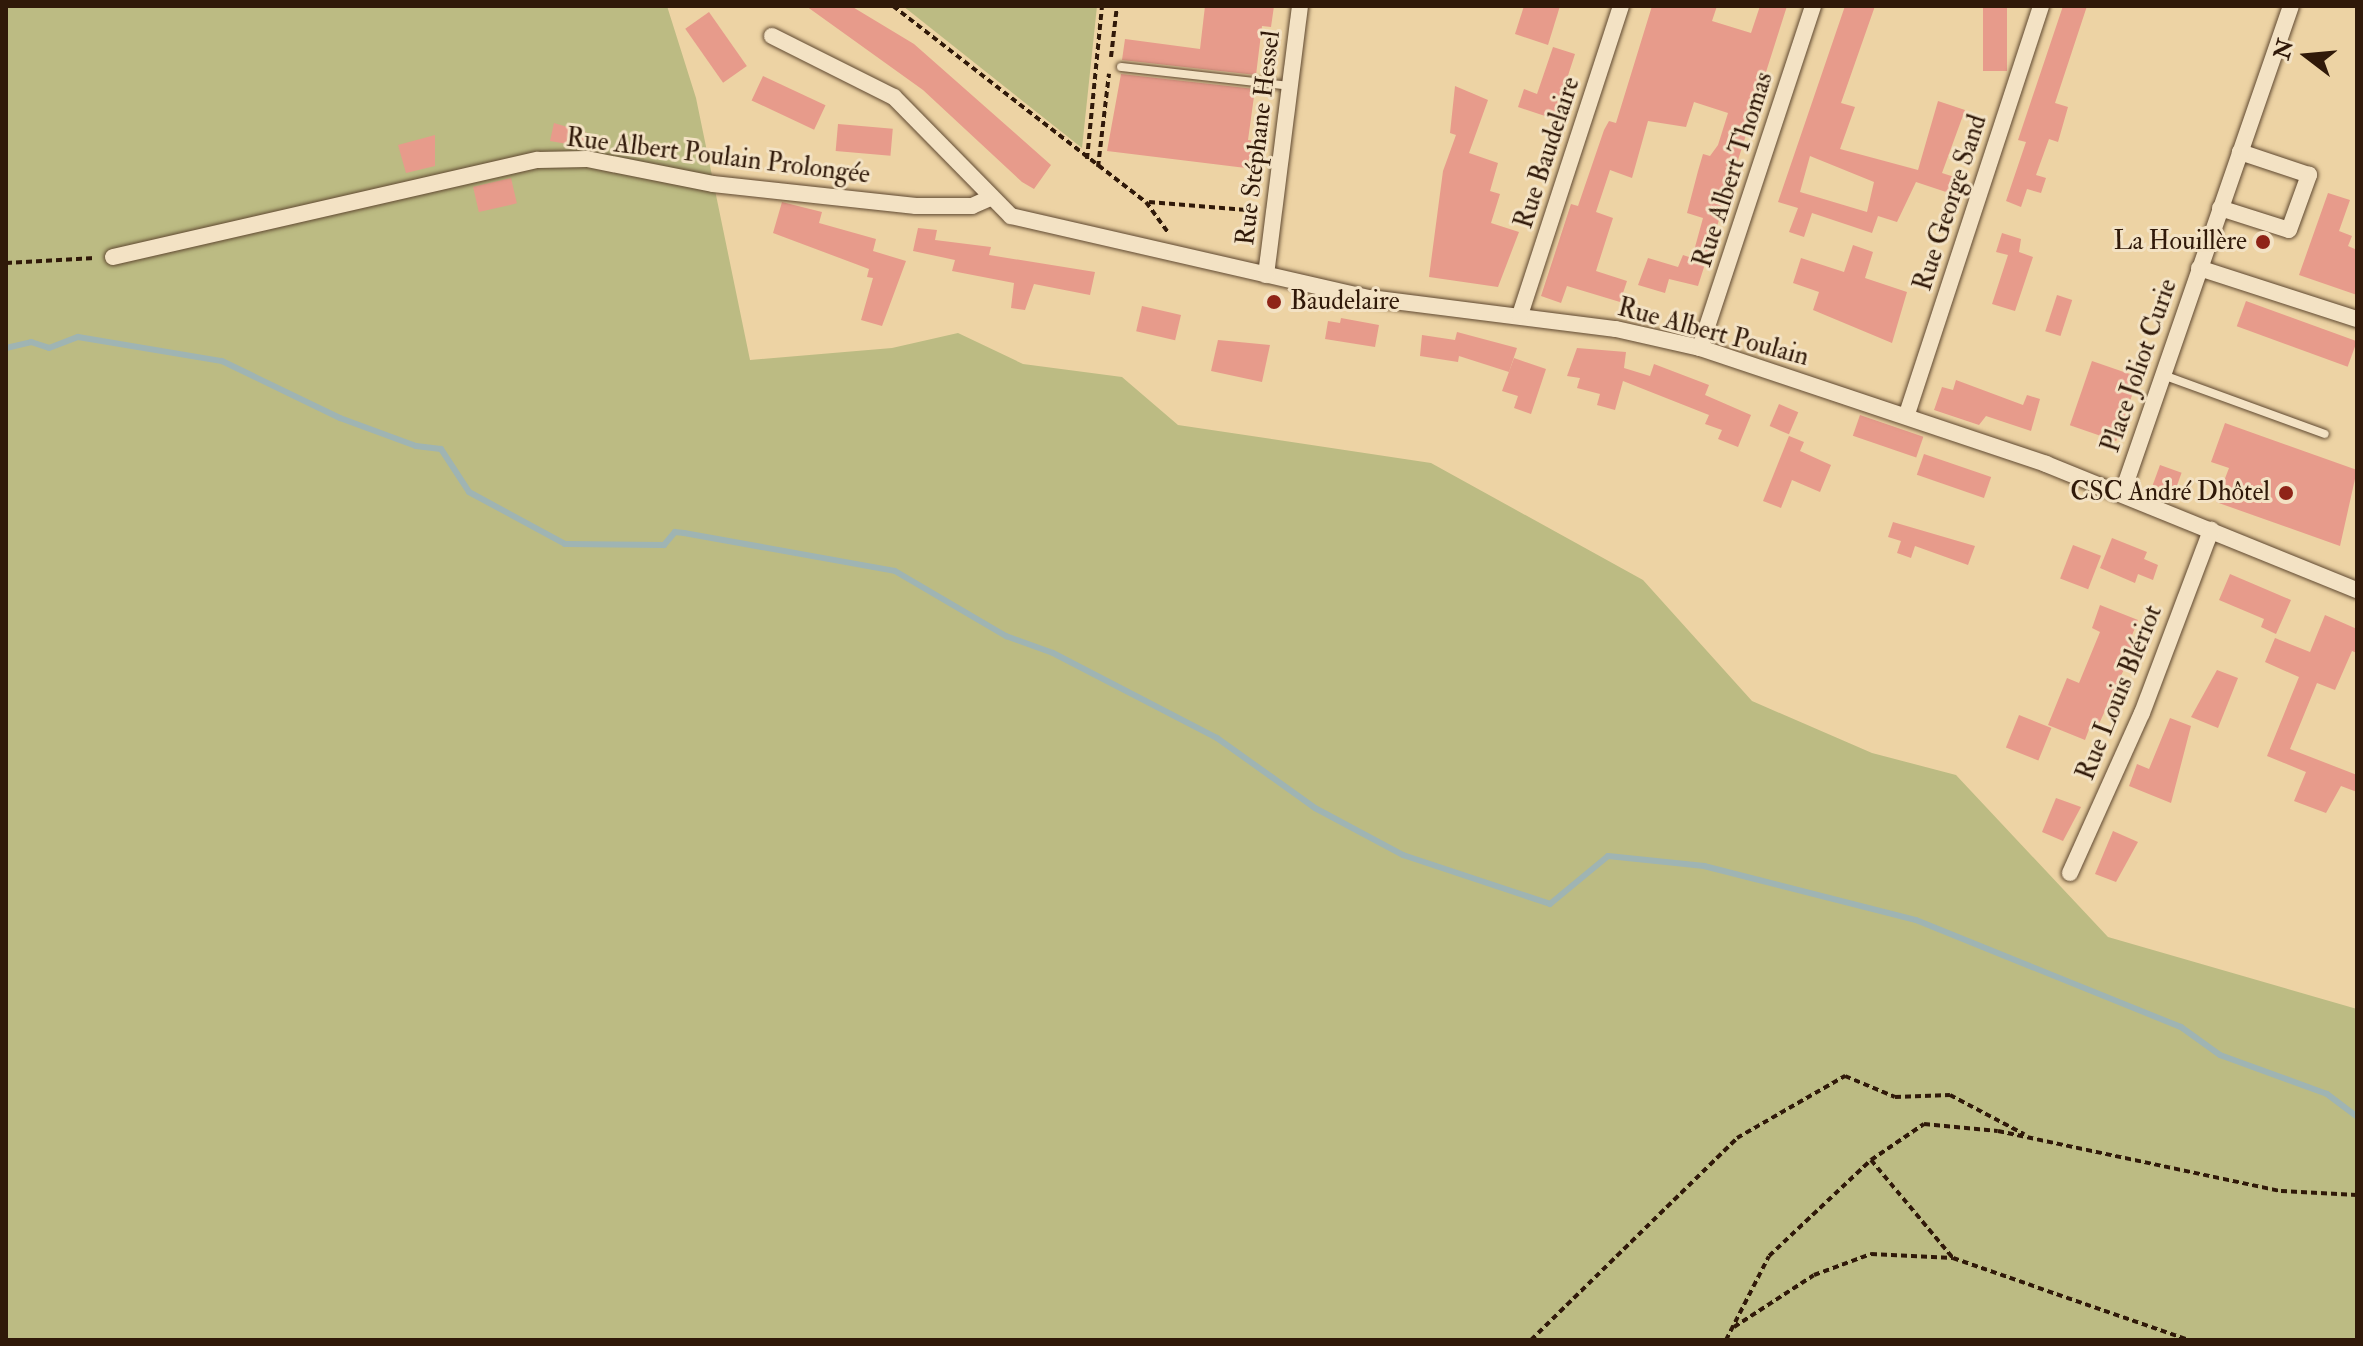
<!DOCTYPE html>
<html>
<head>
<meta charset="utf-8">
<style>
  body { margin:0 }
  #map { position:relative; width:2363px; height:1346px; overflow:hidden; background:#edd3a4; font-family:"IM FELL Double Pica",serif }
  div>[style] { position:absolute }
  .green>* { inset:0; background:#bcbb83 }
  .stream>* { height:6px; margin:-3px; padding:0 3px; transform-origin:3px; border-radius:3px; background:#9fb4b3 }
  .building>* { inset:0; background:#e79b8b; transform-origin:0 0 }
  .path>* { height:4px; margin-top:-2px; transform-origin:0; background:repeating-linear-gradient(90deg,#301909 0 6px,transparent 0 10px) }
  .roads { filter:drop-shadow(0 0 2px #5f4830) drop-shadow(0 0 2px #5f4830) }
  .lane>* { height:8px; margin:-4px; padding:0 4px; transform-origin:4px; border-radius:4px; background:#f3e2c4 }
  .street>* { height:16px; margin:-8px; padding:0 8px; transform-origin:8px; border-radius:8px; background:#f3e2c4 }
  .dots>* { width:22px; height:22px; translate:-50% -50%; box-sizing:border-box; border:4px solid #f3e2c4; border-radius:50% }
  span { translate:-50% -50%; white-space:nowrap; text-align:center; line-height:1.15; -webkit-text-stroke:6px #f3e2c4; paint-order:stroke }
  .street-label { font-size:26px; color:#301909 }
  .poi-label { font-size:26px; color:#301909 }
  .right { translate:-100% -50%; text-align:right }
  .left { translate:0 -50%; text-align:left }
  .frame { position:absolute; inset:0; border:8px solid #301909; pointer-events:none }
  .north { position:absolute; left:2267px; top:16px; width:80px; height:80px; -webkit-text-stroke:6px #f3e2c4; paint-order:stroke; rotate:286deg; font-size:22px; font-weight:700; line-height:32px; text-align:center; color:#301909 }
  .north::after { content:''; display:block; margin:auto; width:28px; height:36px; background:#301909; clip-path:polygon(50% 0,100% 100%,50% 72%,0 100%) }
</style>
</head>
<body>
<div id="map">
  <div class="green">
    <div style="clip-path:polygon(6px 6px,667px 6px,696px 98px,750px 360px,892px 348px,958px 333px,1023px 364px,1122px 377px,1178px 425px,1431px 463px,1643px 580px,1752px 701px,1872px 753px,1956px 775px,2108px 937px,2357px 1009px,2357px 1340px,6px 1340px)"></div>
    <div style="clip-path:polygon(903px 6px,1097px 6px,1082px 148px)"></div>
  </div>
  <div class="stream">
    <div style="left:6px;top:348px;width:26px;rotate:-13deg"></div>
    <div style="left:31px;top:342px;width:19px;rotate:18deg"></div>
    <div style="left:49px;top:348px;width:31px;rotate:-21deg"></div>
    <div style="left:78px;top:337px;width:146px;rotate:9.5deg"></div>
    <div style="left:222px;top:361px;width:131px;rotate:25.8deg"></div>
    <div style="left:340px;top:418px;width:81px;rotate:20.2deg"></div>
    <div style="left:416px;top:446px;width:25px;rotate:7deg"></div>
    <div style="left:441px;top:449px;width:51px;rotate:56.9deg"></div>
    <div style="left:469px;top:492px;width:109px;rotate:28.4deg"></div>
    <div style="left:565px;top:544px;width:99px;rotate:0.6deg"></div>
    <div style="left:664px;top:545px;width:17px;rotate:-50deg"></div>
    <div style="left:675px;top:532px;width:9px;rotate:6deg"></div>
    <div style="left:684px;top:533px;width:214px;rotate:10.2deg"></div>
    <div style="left:895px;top:571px;width:129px;rotate:30.4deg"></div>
    <div style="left:1006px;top:636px;width:50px;rotate:19.9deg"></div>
    <div style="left:1053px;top:653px;width:185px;rotate:27.4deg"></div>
    <div style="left:1217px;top:738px;width:120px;rotate:35.5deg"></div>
    <div style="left:1315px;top:808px;width:100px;rotate:28.1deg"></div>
    <div style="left:1403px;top:855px;width:155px;rotate:18.4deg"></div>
    <div style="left:1550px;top:904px;width:75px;rotate:-39.6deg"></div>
    <div style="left:1608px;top:856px;width:97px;rotate:5.9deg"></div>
    <div style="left:1704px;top:866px;width:219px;rotate:14.3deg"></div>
    <div style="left:1916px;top:920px;width:286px;rotate:22deg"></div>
    <div style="left:2181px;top:1027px;width:48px;rotate:35.7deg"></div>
    <div style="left:2220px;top:1055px;width:114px;rotate:20deg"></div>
    <div style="left:2327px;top:1094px;width:38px;rotate:37deg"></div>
  </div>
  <div class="building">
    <div style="clip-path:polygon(806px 6px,851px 6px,914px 44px,1051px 165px,1034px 189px,1022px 182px,923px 90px)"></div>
    <div style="clip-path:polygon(1205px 6px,1274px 6px,1271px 27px,1262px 26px,1256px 75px,1122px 60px,1125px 39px,1200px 49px)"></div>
    <div style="clip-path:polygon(1524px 6px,1560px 6px,1548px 45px,1515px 34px)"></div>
    <div style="clip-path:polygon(1652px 6px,1717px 6px,1712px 21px,1751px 33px,1760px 6px,1787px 6px,1698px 286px,1669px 279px,1665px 293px,1638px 285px,1648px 258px,1678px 267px,1683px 255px,1692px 258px,1703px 218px,1687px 213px,1698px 171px,1703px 154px,1710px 156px,1718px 145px,1728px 113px,1694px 102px,1686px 127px,1648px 121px,1632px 178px,1610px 170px,1596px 212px,1613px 218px,1596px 271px,1627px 281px,1620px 302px,1567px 286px,1561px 303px,1541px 296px,1571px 204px,1578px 206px,1604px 130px,1609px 121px,1616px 123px)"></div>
    <div style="clip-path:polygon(evenodd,1845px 6px,1875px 6px,1841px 103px,1855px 107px,1840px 149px,1918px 170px,1938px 101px,1965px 110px,1942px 173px,1967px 181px,1961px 197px,1916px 182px,1897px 222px,1878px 216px,1872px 233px,1812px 213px,1804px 237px,1789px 232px,1798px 208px,1778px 202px,1845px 6px,1810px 156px,1874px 182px,1867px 212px,1800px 192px,1810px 156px)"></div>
    <div style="left:1983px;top:6px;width:24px;height:65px"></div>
    <div style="clip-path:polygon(2063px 6px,2087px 6px,2055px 103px,2068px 107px,2058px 142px,2049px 139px,2036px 175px,2046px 178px,2041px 193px,2027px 189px,2021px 207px,2006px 201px,2026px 142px,2018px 140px)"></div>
    <div style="left:709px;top:12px;width:66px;height:29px;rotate:55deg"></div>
    <div style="clip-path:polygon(1553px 47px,1575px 54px,1554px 119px,1518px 107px,1524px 89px,1537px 94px)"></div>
    <div style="clip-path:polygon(1121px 74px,1255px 89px,1248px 140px,1258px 141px,1254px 169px,1107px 151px)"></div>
    <div style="left:763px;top:76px;width:69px;height:27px;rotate:25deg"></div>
    <div style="clip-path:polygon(1455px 86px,1488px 100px,1469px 153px,1498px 163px,1490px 191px,1500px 194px,1491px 223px,1519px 232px,1498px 287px,1429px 277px,1443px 171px,1456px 135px,1450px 133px)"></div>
    <div style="clip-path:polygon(554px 123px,594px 135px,590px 148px,550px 141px)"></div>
    <div style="left:838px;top:124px;width:55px;height:27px;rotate:5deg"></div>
    <div style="clip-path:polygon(435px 135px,435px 166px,406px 173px,398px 145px)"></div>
    <div style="left:511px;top:178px;width:26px;height:39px;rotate:77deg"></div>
    <div style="clip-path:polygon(2328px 193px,2350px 200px,2339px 231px,2352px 236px,2348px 246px,2357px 250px,2357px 295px,2299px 275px)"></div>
    <div style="clip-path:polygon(782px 202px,822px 212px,819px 223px,876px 239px,873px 251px,906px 261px,882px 326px,861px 320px,873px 278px,867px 277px,869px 269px,773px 233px)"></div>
    <div style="clip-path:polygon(918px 228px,937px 230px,935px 240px,991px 247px,989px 255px,1095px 272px,1090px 295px,1034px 284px,1025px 310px,1011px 308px,1014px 283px,952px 271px,955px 260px,913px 251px)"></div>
    <div style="clip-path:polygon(2002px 233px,2021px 239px,2019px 252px,2033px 257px,2015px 311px,1992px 304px,2008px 255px,1996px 252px)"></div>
    <div style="clip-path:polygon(1853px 245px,1873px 252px,1865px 278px,1907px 292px,1892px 343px,1813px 310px,1819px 292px,1793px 283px,1801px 258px,1844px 272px)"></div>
    <div style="left:2057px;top:295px;width:16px;height:38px;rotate:18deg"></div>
    <div style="left:2246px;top:301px;width:118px;height:27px;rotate:20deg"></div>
    <div style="left:1142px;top:306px;width:40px;height:26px;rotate:13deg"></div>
    <div style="clip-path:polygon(1341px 318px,1379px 325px,1375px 347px,1325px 339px,1328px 321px,1340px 323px)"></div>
    <div style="clip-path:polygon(1457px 332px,1517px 348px,1509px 372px,1459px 356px,1458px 362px,1420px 356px,1422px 335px,1455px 340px)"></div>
    <div style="clip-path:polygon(1218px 340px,1270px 345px,1262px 382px,1211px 371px)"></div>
    <div style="clip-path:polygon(1577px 348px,1626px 352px,1624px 368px,1650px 376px,1654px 364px,1709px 385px,1705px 395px,1751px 415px,1738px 447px,1718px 439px,1722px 430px,1705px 424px,1709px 415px,1623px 381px,1615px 410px,1597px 405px,1600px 394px,1577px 388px,1580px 378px,1567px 376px)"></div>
    <div style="clip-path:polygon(1514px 358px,1546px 369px,1531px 414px,1514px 408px,1518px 396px,1502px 391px)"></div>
    <div style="left:2092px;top:361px;width:49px;height:68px;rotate:19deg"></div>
    <div style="clip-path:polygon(1956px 380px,2023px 405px,2027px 395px,2040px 399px,2031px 431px,1986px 416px,1979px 425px,1934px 410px,1942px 387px,1953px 390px)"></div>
    <div style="left:1779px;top:404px;width:21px;height:24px;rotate:23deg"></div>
    <div style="left:1860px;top:415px;width:67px;height:22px;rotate:19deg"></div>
    <div style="clip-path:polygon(2225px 423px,2357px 470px,2340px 546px,2216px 502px,2229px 468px,2211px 462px)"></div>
    <div style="clip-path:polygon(1789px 436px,1804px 442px,1800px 451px,1831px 465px,1820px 492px,1792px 480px,1781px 508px,1763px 501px)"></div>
    <div style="left:1924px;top:454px;width:71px;height:22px;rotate:19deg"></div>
    <div style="left:2160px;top:465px;width:23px;height:21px;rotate:20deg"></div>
    <div style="clip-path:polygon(1893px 522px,1975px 546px,1968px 565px,1915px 546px,1911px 558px,1897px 553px,1901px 541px,1888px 537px)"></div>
    <div style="clip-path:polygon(2112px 538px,2147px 552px,2144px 559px,2158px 565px,2153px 580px,2138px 574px,2135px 583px,2100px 568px)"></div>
    <div style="left:2073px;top:545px;width:30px;height:36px;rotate:21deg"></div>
    <div style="clip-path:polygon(2230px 574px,2291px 600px,2276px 634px,2261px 627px,2264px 619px,2219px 600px)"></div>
    <div style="clip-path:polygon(2100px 605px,2138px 620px,2129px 643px,2135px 645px,2098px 726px,2091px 724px,2085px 740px,2048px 725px,2067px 678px,2079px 683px,2100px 632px,2092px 628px)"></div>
    <div style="clip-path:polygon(2325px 615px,2357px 629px,2357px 653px,2352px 651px,2335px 690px,2317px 683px,2290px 749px,2357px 775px,2357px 792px,2341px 786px,2326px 813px,2294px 801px,2306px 772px,2267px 756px,2299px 677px,2265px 662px,2275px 638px,2310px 652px)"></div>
    <div style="clip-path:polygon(2217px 670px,2238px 678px,2218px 728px,2191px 717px)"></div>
    <div style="left:2019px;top:715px;width:35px;height:35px;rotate:22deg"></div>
    <div style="clip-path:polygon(2170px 718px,2191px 726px,2171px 803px,2129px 786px,2137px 764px,2149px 769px)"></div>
    <div style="clip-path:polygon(2056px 798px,2081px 807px,2063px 841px,2042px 832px)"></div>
    <div style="clip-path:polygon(2113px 831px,2138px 842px,2116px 882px,2095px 874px)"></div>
  </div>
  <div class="path">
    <div style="left:893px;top:6px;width:320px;rotate:37.8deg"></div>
    <div style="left:1146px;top:202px;width:39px;rotate:54deg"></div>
    <div style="left:1111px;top:57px;width:51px;rotate:-83.3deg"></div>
    <div style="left:1087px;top:159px;width:154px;rotate:-84.4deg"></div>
    <div style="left:1098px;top:167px;width:94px;rotate:-83.3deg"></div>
    <div style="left:1149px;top:202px;width:110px;rotate:4.7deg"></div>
    <div style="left:6px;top:263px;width:89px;rotate:-3.2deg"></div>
    <div style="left:1871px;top:1160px;width:128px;rotate:50.1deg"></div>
    <div style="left:1953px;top:1258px;width:250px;rotate:19.2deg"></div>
    <div style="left:1734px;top:1327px;width:95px;rotate:-33deg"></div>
    <div style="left:1814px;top:1275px;width:61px;rotate:-20.2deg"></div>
    <div style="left:1871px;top:1254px;width:82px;rotate:2.8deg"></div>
    <div style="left:1531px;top:1340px;width:289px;rotate:-44.4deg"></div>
    <div style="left:1737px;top:1138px;width:125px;rotate:-29.9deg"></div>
    <div style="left:1845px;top:1076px;width:54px;rotate:22.8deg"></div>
    <div style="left:1895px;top:1097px;width:55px;rotate:-2.1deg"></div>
    <div style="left:1950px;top:1095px;width:84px;rotate:27.8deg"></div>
    <div style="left:1726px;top:1340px;width:94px;rotate:-62.9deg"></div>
    <div style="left:1769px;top:1256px;width:140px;rotate:-43.3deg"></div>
    <div style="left:1871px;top:1160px;width:64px;rotate:-34.2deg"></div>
    <div style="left:1924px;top:1124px;width:74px;rotate:5.4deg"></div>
    <div style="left:1998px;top:1131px;width:289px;rotate:12deg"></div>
    <div style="left:2281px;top:1191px;width:76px;rotate:3deg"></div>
  </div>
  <div class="roads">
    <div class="lane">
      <div style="left:1121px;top:67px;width:170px;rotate:6.4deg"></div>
      <div style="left:2163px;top:375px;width:172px;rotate:20deg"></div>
    </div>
    <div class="street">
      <div style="left:772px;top:36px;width:136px;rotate:26.6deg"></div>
      <div style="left:894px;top:97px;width:167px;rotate:45.5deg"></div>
      <div style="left:1011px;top:216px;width:368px;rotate:12.9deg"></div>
      <div style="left:1370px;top:298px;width:248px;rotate:7.2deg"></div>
      <div style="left:1616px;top:329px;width:86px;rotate:12.7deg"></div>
      <div style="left:1700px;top:348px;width:365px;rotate:18.5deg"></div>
      <div style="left:2046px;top:464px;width:336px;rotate:22.1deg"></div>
      <div style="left:2220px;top:208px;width:72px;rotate:17.7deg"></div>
      <div style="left:2289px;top:230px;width:59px;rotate:-70deg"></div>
      <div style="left:2309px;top:175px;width:73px;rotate:-161.6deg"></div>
      <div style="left:113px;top:257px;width:436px;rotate:-12.9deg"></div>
      <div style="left:538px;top:160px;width:49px;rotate:-1.2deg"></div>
      <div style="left:587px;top:159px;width:128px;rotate:11.2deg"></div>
      <div style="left:713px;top:184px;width:204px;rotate:6.2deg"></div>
      <div style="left:916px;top:206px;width:56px"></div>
      <div style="left:972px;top:206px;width:20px;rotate:-24deg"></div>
      <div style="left:2199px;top:268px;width:166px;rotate:17.9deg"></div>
      <div style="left:1266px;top:275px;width:271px;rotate:-82.8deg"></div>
      <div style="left:1520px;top:315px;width:325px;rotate:-71.9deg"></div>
      <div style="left:1700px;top:348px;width:360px;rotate:-71.7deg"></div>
      <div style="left:1907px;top:414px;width:429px;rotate:-71.8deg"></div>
      <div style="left:2122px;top:494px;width:516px;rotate:-70.9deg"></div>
      <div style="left:2070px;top:873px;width:175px;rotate:-65.8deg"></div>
      <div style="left:2142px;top:713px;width:196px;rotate:-69.3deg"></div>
    </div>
  </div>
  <div class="dots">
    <div style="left:2263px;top:242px;background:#8f2418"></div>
    <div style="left:1274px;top:302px;background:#8f2418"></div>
    <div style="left:2286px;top:493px;background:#8f2418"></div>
  </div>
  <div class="street-label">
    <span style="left:1259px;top:138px;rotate:-83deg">Rue Stéphane Hessel</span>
    <span style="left:1548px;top:153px;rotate:-72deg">Rue Baudelaire</span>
    <span style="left:718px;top:157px;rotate:7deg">Rue Albert Poulain Prolongée</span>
    <span style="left:1734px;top:170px;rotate:-72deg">Rue Albert Thomas</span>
    <span style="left:1951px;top:203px;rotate:-72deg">Rue George Sand</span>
    <span style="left:1713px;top:333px;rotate:15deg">Rue Albert Poulain</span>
    <span style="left:2140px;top:366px;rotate:-71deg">Place Joliot Curie</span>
    <span style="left:2120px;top:693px;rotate:-68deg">Rue Louis Blériot</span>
  </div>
  <div class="poi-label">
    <span class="right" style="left:2247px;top:242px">La Houillère</span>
    <span class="left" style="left:1290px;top:302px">Baudelaire</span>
    <span class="right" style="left:2270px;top:493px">CSC André Dhôtel</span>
  </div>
  <div class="frame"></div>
  <div class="north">N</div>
</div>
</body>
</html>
